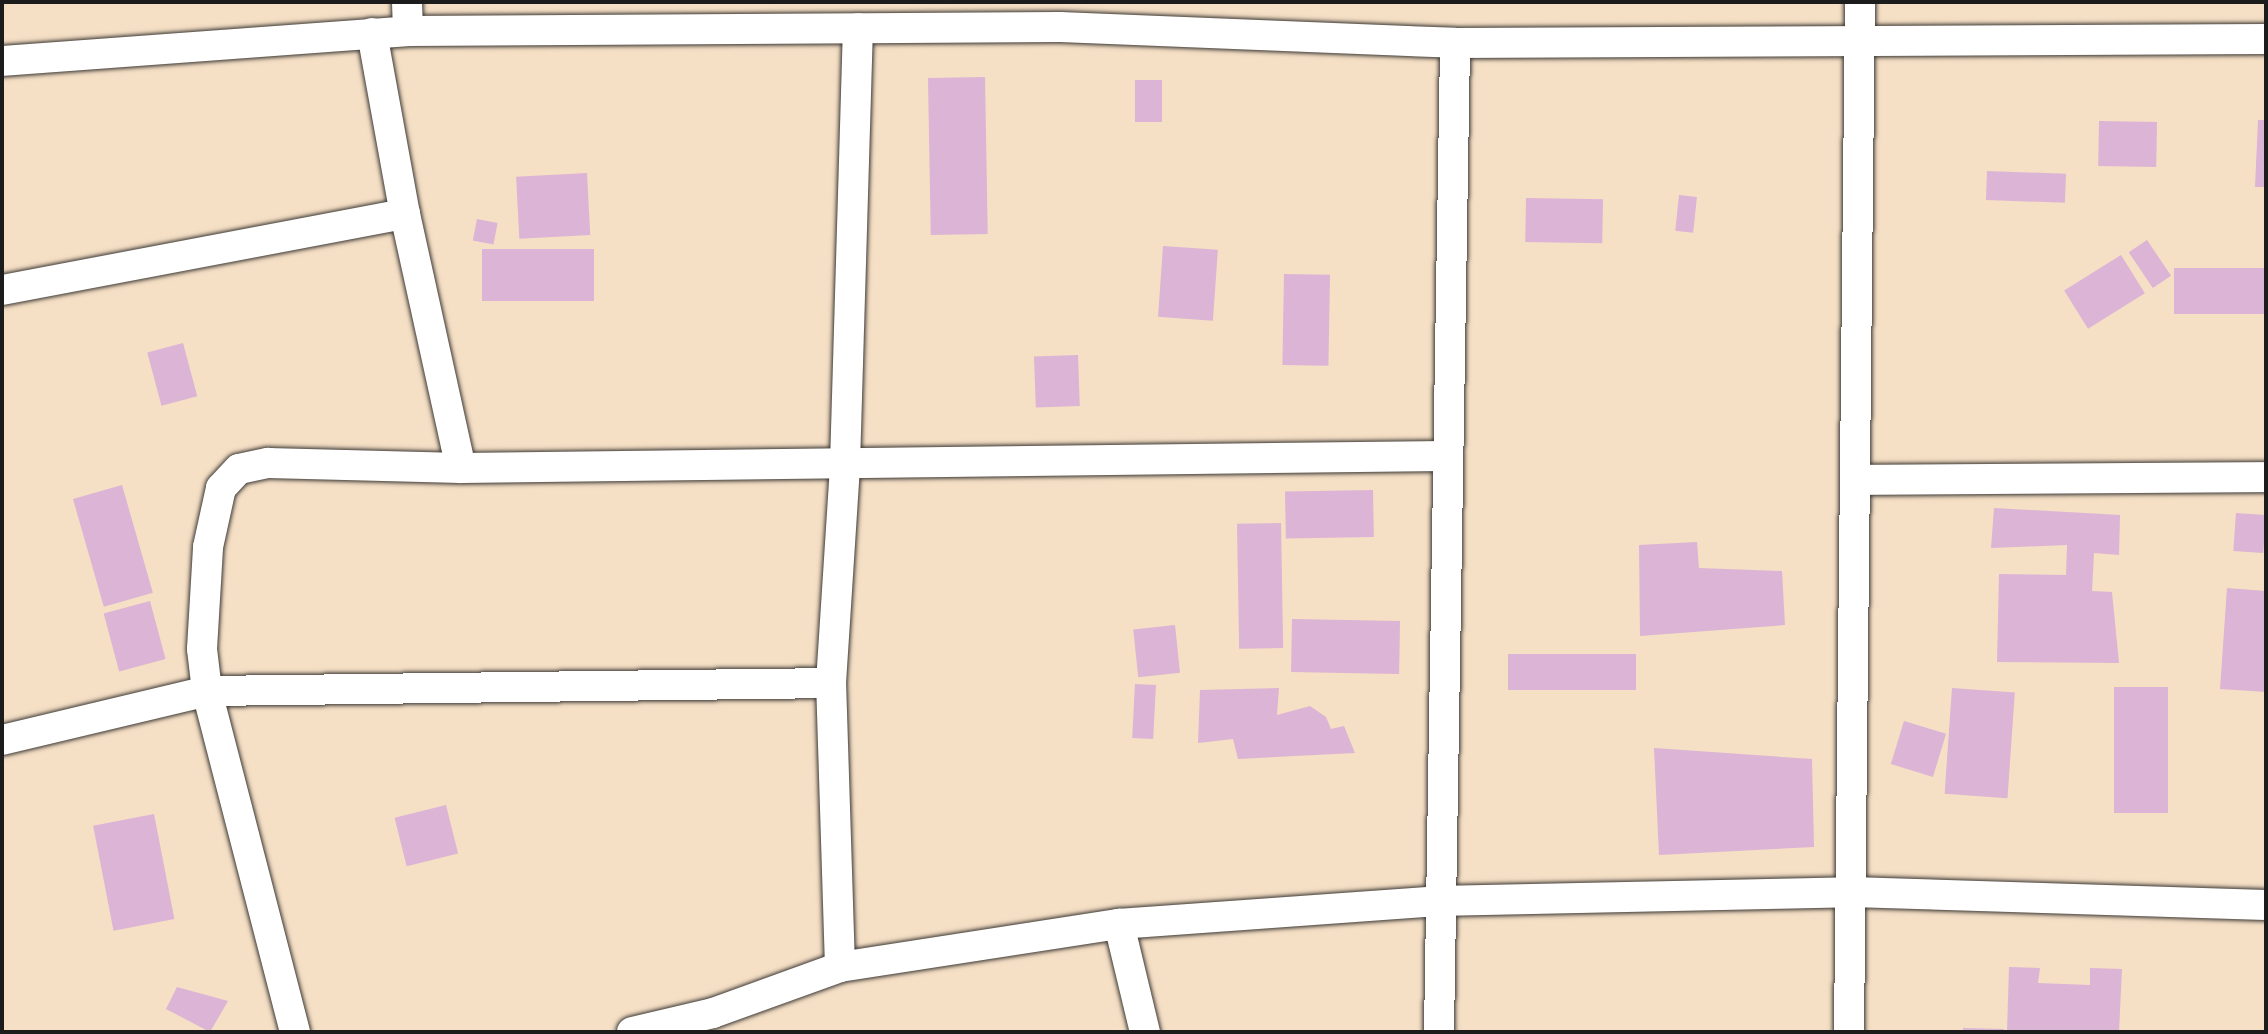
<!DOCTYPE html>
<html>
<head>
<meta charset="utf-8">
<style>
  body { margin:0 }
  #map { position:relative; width:2268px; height:1034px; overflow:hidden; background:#f5dfc5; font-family:"Old Standard TT",serif }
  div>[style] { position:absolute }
  .building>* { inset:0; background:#dcb4d5; transform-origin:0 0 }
  .roads { filter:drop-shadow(0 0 2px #3d3935) drop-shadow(0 0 2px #3d3935) }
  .street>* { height:30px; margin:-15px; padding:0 15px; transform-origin:15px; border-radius:15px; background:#fff }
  span { translate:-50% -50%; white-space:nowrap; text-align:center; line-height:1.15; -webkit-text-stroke:7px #fdfcf7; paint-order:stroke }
  .frame { position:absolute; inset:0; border:4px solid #1c1c1c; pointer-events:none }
</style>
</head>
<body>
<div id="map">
  <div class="building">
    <div style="left:985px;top:77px;width:157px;height:57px;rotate:89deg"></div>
    <div style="left:1135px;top:80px;width:27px;height:42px"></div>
    <div style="clip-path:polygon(2258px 120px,2266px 120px,2266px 187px,2255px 187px)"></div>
    <div style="left:2099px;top:121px;width:58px;height:45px;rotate:1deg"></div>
    <div style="left:1987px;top:171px;width:79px;height:29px;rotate:2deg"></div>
    <div style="left:587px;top:173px;width:62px;height:71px;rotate:87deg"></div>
    <div style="left:1679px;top:195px;width:18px;height:36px;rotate:6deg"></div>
    <div style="left:1526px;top:198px;width:77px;height:44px;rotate:1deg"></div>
    <div style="left:477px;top:219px;width:21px;height:22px;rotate:11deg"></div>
    <div style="left:2147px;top:240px;width:43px;height:22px;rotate:56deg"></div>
    <div style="left:1163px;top:246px;width:55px;height:71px;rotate:4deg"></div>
    <div style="left:482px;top:249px;width:112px;height:52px"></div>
    <div style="left:2121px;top:255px;width:45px;height:67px;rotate:58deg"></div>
    <div style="left:2266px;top:268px;width:46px;height:92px;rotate:90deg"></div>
    <div style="left:1284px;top:274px;width:46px;height:91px;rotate:1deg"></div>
    <div style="left:183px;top:343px;width:55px;height:37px;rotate:75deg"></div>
    <div style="left:1078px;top:355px;width:51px;height:44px;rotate:88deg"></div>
    <div style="left:122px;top:485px;width:112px;height:51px;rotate:74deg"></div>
    <div style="left:1373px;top:490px;width:47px;height:88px;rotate:89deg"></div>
    <div style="clip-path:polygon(1994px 508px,2120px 515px,2119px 555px,2094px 553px,2092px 591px,2112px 592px,2119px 663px,1997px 662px,1999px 574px,2066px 575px,2067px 545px,1991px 548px)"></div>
    <div style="left:2236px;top:513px;width:30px;height:38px;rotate:4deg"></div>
    <div style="left:1281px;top:523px;width:125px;height:44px;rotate:89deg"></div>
    <div style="clip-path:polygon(1697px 542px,1699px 568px,1782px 571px,1785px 625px,1640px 636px,1639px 545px)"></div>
    <div style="clip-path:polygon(2227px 588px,2266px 591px,2266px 692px,2220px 689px)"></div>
    <div style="left:150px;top:601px;width:60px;height:48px;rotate:75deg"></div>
    <div style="left:1400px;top:621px;width:53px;height:108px;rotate:91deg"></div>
    <div style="left:1175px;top:625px;width:48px;height:42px;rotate:84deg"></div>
    <div style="left:1508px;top:654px;width:128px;height:36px"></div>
    <div style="left:1135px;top:684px;width:21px;height:54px;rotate:3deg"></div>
    <div style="left:2168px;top:687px;width:126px;height:54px;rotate:90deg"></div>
    <div style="clip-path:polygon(1279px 688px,1277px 715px,1310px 706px,1326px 717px,1331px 729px,1344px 726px,1355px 753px,1238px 759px,1233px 739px,1198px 743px,1200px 690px)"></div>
    <div style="left:1952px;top:688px;width:63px;height:106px;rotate:4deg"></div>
    <div style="left:1904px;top:721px;width:44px;height:45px;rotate:17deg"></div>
    <div style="clip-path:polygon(1654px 748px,1812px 759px,1814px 847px,1659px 855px)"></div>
    <div style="left:446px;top:805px;width:50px;height:53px;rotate:76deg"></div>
    <div style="left:154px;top:814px;width:107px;height:62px;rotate:79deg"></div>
    <div style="clip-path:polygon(2009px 967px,2040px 968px,2038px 983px,2090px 985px,2090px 968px,2122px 969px,2119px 1032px,2007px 1032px)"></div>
    <div style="clip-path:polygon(177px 987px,228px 1001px,210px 1032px,166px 1009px)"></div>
    <div style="clip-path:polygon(1963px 1028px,2004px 1029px,2004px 1032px,1963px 1032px)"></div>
  </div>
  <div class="roads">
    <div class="street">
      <div style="left:407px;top:2px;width:29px;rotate:88deg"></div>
      <div style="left:372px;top:33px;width:184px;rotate:79.7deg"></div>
      <div style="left:405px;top:214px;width:260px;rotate:77.6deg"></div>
      <div style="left:2px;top:61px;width:407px;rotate:-4.2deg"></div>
      <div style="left:408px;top:31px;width:652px;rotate:-0.35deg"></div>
      <div style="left:1060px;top:27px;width:395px;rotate:2.3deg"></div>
      <div style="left:1455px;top:43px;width:811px;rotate:-0.28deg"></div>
      <div style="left:2px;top:290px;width:410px;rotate:-10.7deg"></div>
      <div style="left:1858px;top:480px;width:408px;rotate:-0.4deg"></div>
      <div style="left:2px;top:740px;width:211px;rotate:-13.4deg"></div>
      <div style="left:207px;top:691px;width:624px;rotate:-0.73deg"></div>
      <div style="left:1119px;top:924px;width:111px;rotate:76.5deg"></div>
      <div style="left:840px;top:967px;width:284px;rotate:-91.8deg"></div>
      <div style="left:831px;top:683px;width:219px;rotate:-86.3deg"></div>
      <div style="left:845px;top:464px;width:436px;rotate:-88.3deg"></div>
      <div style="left:295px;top:1032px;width:352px;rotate:-104.5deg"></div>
      <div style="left:207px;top:691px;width:42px;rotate:-96.8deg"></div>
      <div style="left:202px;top:649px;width:102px;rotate:-86.6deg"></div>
      <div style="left:208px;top:547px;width:60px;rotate:-77.6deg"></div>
      <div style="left:221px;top:488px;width:26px;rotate:-47deg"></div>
      <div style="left:239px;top:469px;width:30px;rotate:-12deg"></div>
      <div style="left:268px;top:463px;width:193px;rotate:1.5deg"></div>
      <div style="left:461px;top:468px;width:984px;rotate:-0.7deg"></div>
      <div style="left:632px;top:1032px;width:83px;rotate:-13.2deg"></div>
      <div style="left:713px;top:1013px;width:135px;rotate:-19.9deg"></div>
      <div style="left:840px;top:967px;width:282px;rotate:-8.8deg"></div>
      <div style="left:1119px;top:924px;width:319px;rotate:-4.1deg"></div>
      <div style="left:1437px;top:901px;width:414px;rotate:-1.2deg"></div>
      <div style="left:1851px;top:892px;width:415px;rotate:1.8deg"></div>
      <div style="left:1439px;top:1032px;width:989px;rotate:-89.07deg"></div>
      <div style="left:1849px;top:1032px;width:1030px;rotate:-89.39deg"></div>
    </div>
  </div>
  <div class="frame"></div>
</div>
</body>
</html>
